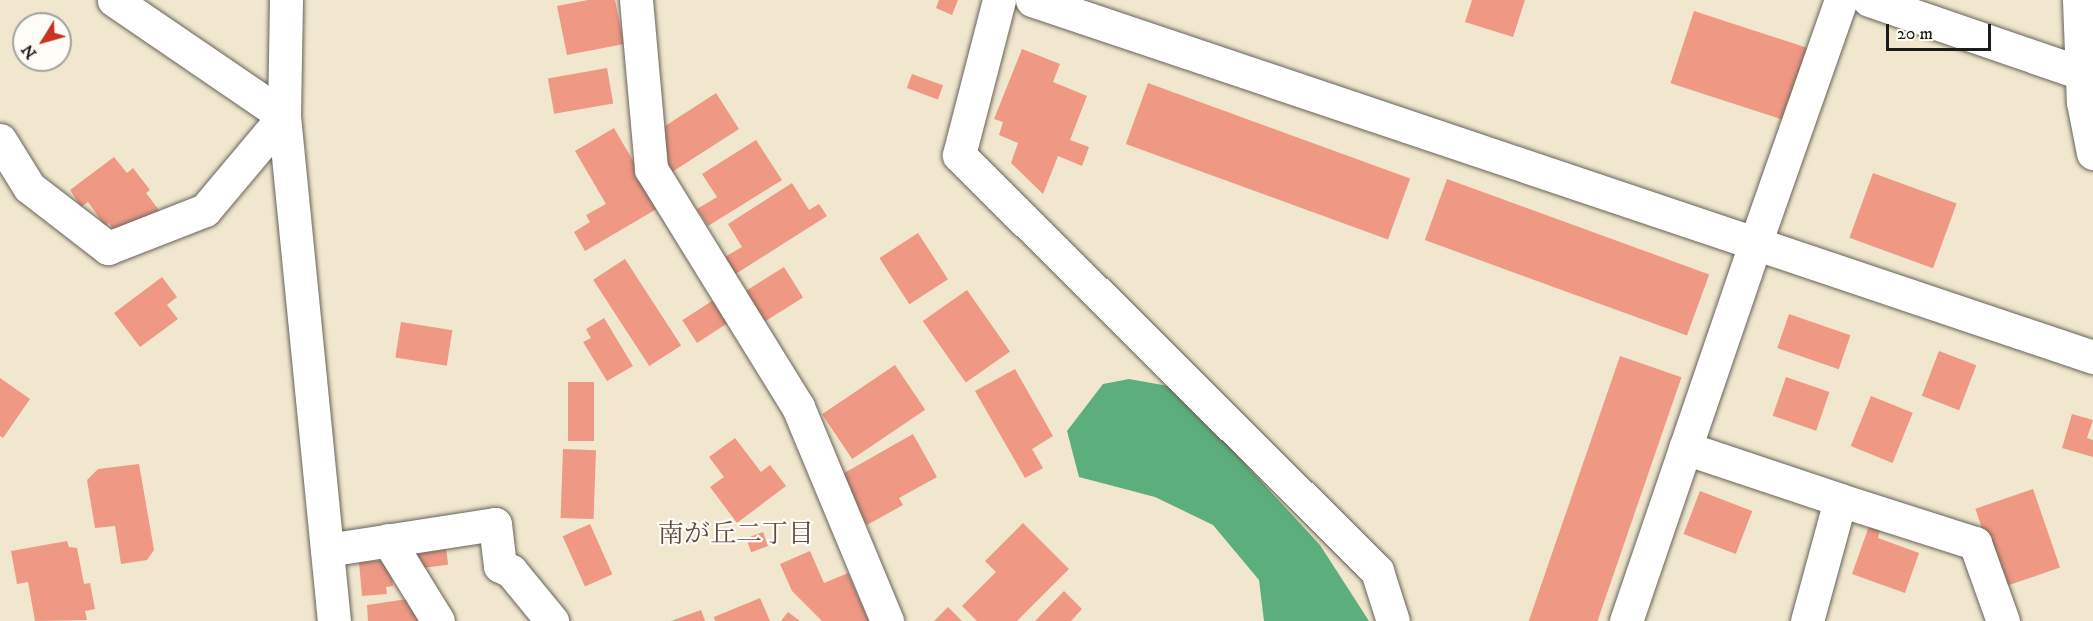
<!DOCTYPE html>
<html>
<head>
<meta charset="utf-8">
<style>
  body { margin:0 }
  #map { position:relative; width:2093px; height:621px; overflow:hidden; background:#f1e7ce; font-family:"IM FELL DW Pica","Noto Serif JP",serif }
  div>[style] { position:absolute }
  .forest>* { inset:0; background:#5caf7c }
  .building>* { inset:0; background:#ef9884; transform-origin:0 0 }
  .roads { filter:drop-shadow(0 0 2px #67635a) drop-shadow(0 0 2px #67635a) }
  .minor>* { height:33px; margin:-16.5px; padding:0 16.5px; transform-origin:16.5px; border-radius:16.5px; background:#fff }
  span { translate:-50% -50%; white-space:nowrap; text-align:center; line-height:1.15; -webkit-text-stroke:4.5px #fdfcf7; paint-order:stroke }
  .neighbourhood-label { font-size:26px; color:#664740 }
  .north { position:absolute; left:12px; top:12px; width:60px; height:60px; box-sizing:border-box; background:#fdfcf7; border:2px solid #a3a29f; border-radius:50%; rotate:233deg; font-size:16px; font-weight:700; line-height:24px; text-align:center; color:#1c1c1c }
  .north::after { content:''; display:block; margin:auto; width:21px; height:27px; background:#c8321e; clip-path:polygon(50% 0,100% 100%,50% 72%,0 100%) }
  .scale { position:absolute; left:1886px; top:24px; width:105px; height:27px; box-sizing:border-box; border:3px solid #1c1c1c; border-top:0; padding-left:8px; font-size:18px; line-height:21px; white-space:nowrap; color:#1c1c1c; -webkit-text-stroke:4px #fdfcf7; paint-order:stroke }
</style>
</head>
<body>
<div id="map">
  <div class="forest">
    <div style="clip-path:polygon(1129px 379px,1174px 387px,1320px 545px,1369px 621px,1264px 621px,1259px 580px,1213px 525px,1155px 497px,1079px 477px,1067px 431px,1103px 384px)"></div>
  </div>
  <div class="building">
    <div style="clip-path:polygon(588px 0,615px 0,624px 44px,567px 55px,557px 6px)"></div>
    <div style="clip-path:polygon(939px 0,958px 0,952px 15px,936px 8px)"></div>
    <div style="clip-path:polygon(1472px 0,1525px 0,1513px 37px,1465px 22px)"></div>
    <div style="left:1694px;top:11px;width:121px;height:76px;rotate:18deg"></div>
    <div style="clip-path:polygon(1022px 49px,1060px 64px,1053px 82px,1087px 96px,1070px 140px,1089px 147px,1082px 166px,1058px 156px,1043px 194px,1011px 163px,1018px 143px,999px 135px,1003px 122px,994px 119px)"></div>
    <div style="left:607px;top:68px;width:36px;height:60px;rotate:80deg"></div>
    <div style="left:912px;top:74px;width:33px;height:15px;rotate:20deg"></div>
    <div style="left:1148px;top:83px;width:279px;height:65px;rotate:20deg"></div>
    <div style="clip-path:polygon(716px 93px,739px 129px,672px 172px,654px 142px,666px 135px,662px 128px)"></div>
    <div style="clip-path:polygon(614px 128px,660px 207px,585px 251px,574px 232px,590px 222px,586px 215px,606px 204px,575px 151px)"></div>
    <div style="clip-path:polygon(756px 140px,782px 180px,708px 226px,697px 209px,717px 197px,702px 174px)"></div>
    <div style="clip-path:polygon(114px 157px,127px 173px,133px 168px,150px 190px,146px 193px,162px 214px,117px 234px,109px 223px,105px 226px,88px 202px,81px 207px,70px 190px)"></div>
    <div style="left:1873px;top:173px;width:89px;height:69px;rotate:20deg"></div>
    <div style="left:1447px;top:179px;width:279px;height:65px;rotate:20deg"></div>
    <div style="clip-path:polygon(792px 183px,809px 210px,819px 204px,827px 216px,734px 275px,723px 258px,742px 247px,728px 224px)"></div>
    <div style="left:918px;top:233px;width:55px;height:46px;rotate:57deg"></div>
    <div style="left:625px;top:259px;width:103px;height:38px;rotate:57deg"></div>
    <div style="left:784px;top:267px;width:36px;height:48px;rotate:58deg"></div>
    <div style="clip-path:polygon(162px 277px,177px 297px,167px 305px,178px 319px,140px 347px,114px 313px)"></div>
    <div style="left:967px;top:290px;width:75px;height:54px;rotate:55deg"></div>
    <div style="left:715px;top:299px;width:27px;height:39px;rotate:57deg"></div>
    <div style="left:1789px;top:314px;width:65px;height:36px;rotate:19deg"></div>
    <div style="clip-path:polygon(604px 318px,633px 366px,607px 381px,583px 342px,591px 338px,586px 329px)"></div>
    <div style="left:401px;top:322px;width:52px;height:36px;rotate:9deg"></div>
    <div style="left:1939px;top:351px;width:40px;height:48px;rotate:21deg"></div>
    <div style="left:1620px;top:356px;width:65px;height:280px;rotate:19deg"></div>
    <div style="left:895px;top:365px;width:54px;height:88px;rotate:56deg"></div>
    <div style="clip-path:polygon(1015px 369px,1053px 436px,1032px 449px,1043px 468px,1025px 478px,975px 391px)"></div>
    <div style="left:1786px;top:377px;width:46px;height:41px;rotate:19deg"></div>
    <div style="clip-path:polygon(0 378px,30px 399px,3px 438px,0 436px)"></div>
    <div style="left:568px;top:382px;width:26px;height:59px"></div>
    <div style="left:1871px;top:396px;width:45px;height:54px;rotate:22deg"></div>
    <div style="clip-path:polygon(2072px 414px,2093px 420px,2087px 438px,2093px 440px,2093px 457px,2062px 448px)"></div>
    <div style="clip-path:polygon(913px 434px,937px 477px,899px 498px,903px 505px,867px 525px,839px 476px)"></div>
    <div style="clip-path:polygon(735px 438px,761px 472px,770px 465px,786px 486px,737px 523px,710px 487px,724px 477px,709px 457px)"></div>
    <div style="left:563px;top:449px;width:33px;height:69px;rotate:2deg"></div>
    <div style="clip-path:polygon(139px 464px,154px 550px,147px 560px,121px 564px,115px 526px,95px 528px,87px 480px,98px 469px)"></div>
    <div style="left:2033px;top:489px;width:83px;height:61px;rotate:71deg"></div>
    <div style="left:1700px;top:491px;width:56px;height:46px;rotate:21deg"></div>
    <div style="clip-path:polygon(1023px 523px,1069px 569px,1017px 621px,977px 621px,962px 606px,996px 572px,985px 561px)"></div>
    <div style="left:590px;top:524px;width:55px;height:30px;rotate:66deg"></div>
    <div style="clip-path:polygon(1869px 526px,1880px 530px,1878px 538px,1919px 553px,1905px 593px,1852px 574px)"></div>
    <div style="left:763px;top:532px;width:15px;height:18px;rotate:70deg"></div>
    <div style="left:445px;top:539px;width:26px;height:28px;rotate:83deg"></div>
    <div style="clip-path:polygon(67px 541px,69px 547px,77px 548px,84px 584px,90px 583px,95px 609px,85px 611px,87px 620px,35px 621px,28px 582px,17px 584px,11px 551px)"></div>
    <div style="clip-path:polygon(810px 551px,824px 583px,848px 573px,869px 621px,822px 621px,792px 591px,780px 564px)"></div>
    <div style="clip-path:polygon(391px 560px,393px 586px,386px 587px,387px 594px,362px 596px,359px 562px)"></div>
    <div style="clip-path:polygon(1064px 591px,1082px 609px,1071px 621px,1035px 621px)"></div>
    <div style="clip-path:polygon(414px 598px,430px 621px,368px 621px,367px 605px)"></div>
    <div style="clip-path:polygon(760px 598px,770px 621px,715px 621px,714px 617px)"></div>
    <div style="clip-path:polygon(948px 607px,962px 621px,934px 621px)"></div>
    <div style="clip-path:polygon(701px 610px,705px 621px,671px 621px)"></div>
    <div style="clip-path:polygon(788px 612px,800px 621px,781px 621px)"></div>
  </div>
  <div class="roads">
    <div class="minor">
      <div style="left:286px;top:0;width:116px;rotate:91deg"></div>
      <div style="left:284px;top:116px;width:507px;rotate:84.35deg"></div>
      <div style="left:636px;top:0;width:170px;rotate:84.9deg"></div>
      <div style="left:651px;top:169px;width:280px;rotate:58.3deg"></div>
      <div style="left:798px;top:407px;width:232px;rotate:67.4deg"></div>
      <div style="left:999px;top:0;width:160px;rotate:104.5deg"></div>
      <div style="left:959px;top:155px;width:590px;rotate:44.86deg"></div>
      <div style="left:1377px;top:571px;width:52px;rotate:72.3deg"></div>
      <div style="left:1032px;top:0;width:1119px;rotate:18.6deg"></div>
      <div style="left:1869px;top:0;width:237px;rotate:19deg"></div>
      <div style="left:2079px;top:0;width:102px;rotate:87.8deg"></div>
      <div style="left:2083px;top:102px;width:52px;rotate:78.9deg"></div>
      <div style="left:0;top:140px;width:55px;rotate:58.3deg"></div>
      <div style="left:29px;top:187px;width:100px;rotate:37.7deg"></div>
      <div style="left:108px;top:248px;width:104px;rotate:-21.4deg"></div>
      <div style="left:205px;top:210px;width:123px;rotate:-50deg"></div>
      <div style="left:284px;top:116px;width:206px;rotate:-145.7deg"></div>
      <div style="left:1685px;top:448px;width:163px;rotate:18.5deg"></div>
      <div style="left:388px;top:540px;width:95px;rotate:58.3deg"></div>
      <div style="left:327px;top:550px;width:170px;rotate:-8.8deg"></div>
      <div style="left:495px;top:524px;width:42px;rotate:83.2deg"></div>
      <div style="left:500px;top:566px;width:12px;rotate:24deg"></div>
      <div style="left:511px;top:571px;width:65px;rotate:50.6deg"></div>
      <div style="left:1626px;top:621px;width:398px;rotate:-71.1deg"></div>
      <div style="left:1755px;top:244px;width:259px;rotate:-70.6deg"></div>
      <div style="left:1807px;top:621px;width:125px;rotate:-74.7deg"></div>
      <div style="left:1840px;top:500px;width:142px;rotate:17.7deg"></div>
      <div style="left:1975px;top:543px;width:83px;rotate:70.3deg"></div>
    </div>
  </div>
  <div class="neighbourhood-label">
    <span style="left:736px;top:535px">南が丘二丁目</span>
  </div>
  <div class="north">N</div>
  <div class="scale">20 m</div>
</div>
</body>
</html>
